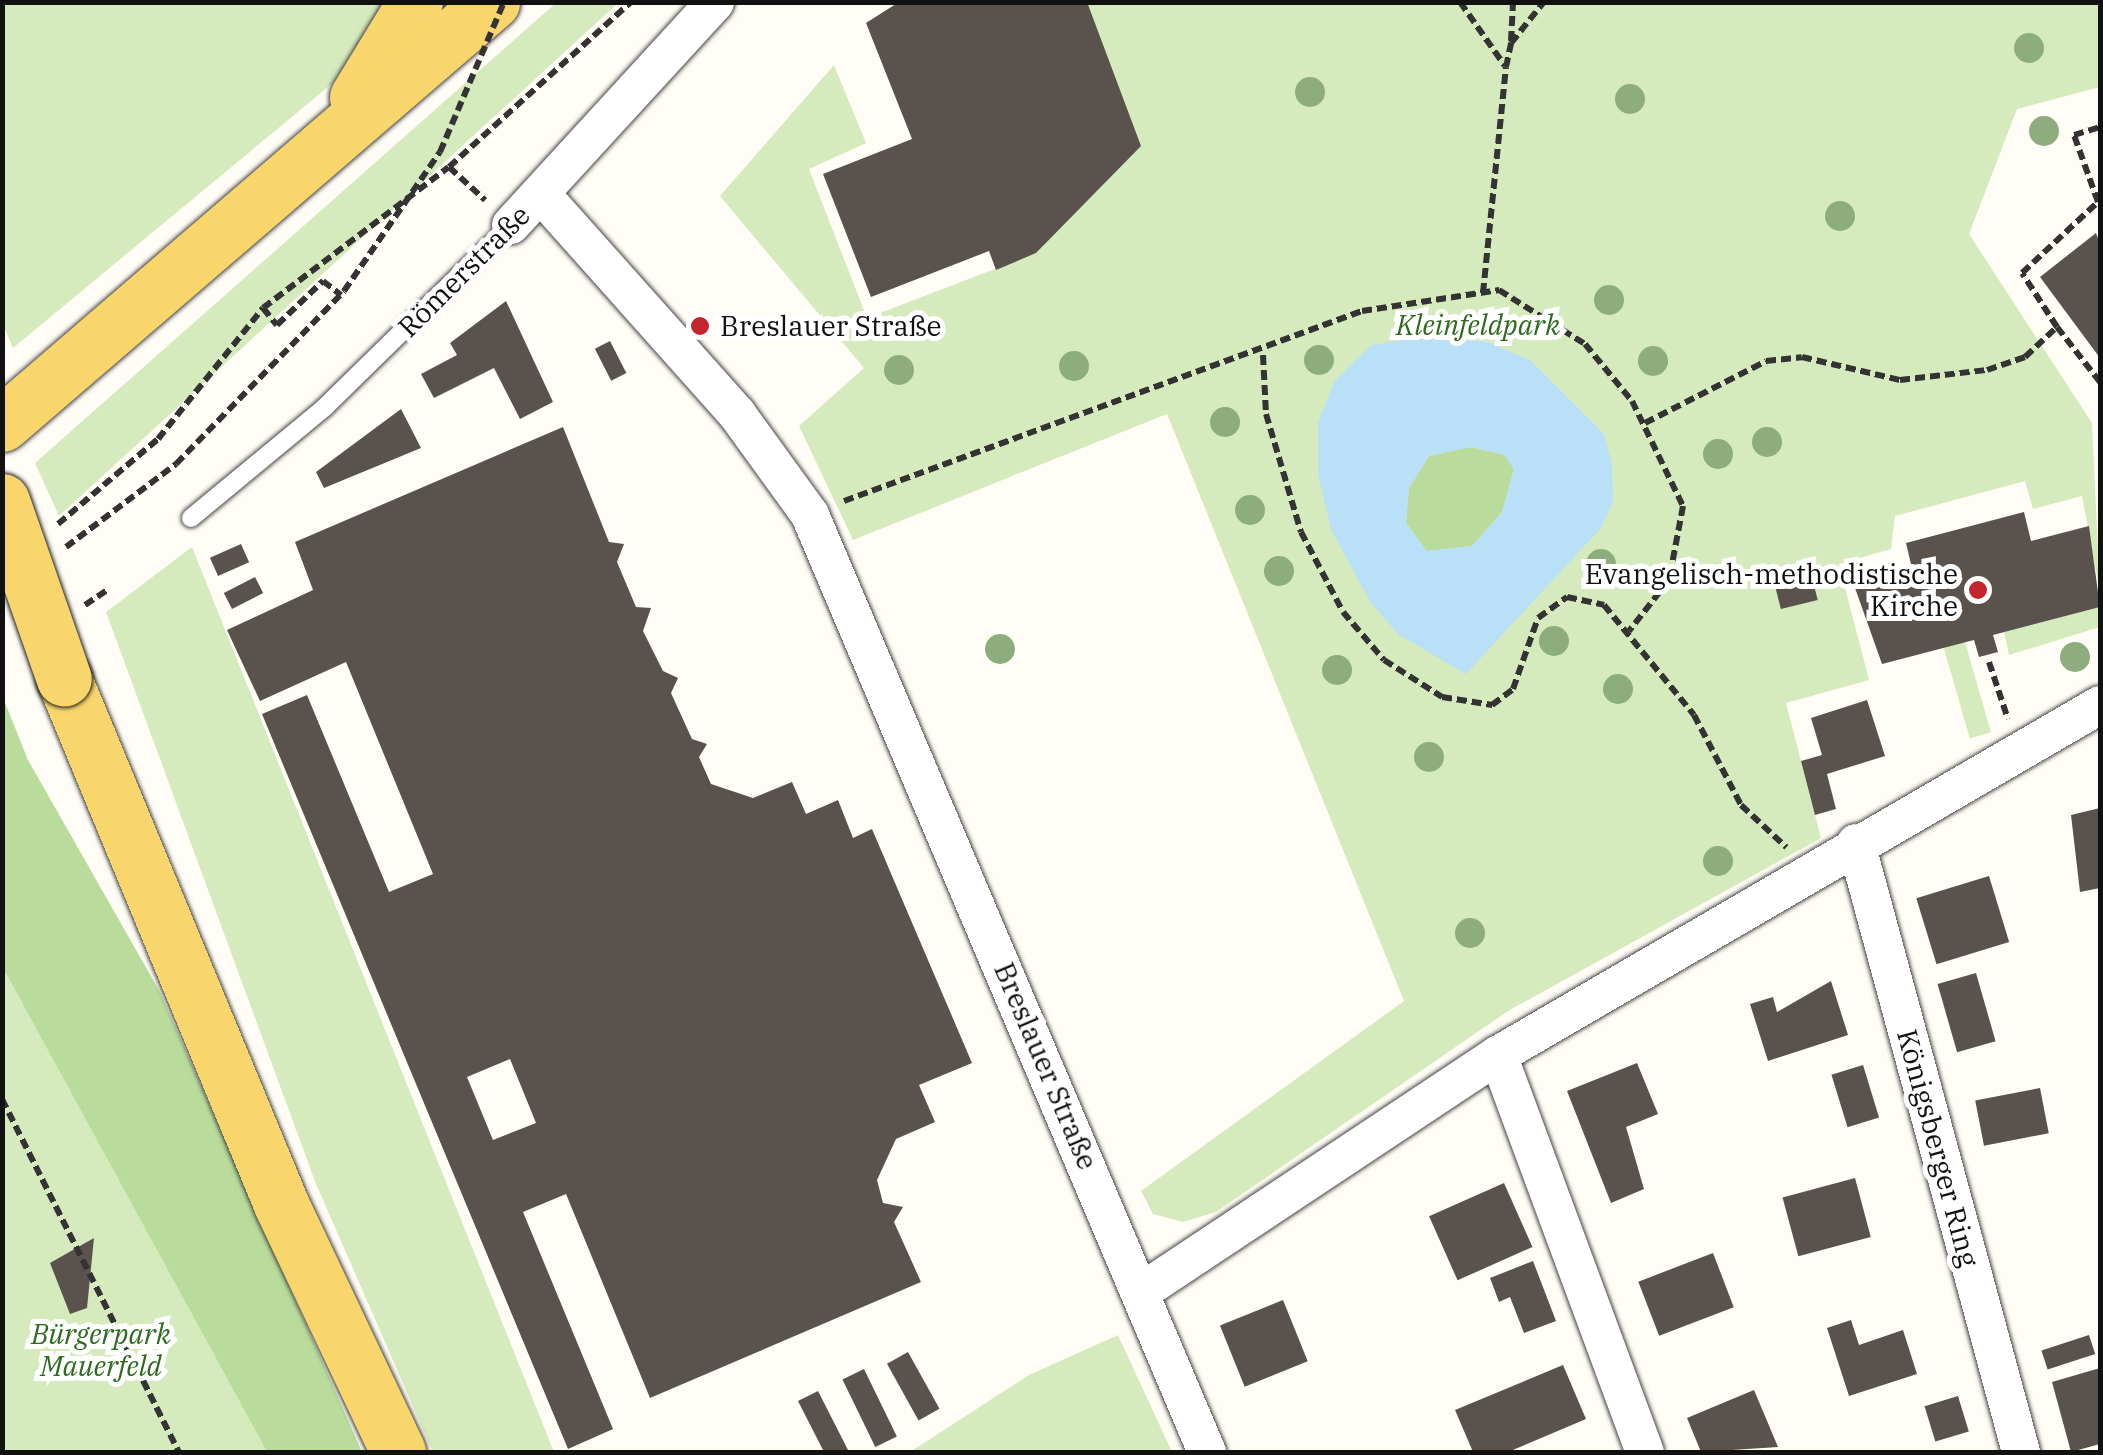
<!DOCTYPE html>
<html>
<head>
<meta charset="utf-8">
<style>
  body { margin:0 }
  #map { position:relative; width:2103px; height:1455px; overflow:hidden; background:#fffdf5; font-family:"IBM Plex Serif",serif }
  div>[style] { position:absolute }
  .green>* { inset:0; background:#d5ebbd; transform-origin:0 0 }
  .forest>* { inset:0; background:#b9dc9c }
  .water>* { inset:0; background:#b9e0f7 }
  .building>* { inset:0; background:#5a524d; transform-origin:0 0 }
  .path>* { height:6px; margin-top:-3px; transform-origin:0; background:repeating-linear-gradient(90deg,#333 0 10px,transparent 0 15px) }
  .roads { filter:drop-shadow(0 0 2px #444) drop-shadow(0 0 2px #444) }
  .lane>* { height:18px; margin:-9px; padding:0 9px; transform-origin:9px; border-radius:9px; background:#fff }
  .street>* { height:38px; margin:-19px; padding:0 19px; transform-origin:19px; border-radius:19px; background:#fff }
  .primary>* { height:55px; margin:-27.5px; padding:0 27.5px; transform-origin:27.5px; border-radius:27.5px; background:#f9d66b }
  .path-bridge>* { height:6px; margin-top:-3px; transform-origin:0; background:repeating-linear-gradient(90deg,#333 0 10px,transparent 0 15px) }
  .bridges { filter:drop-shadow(0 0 2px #222) drop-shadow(0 0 2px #222) }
  .primary-bridge>* { height:55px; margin:-27.5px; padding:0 27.5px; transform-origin:27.5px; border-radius:27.5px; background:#f9d66b }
  .trees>* { width:30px; height:30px; margin:-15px; border-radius:50%; background:#8dad7f }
  .dots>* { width:28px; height:28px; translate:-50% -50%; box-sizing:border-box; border:5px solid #fff; border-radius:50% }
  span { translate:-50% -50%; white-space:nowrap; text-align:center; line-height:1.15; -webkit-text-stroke:10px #fff; paint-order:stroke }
  .street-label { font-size:28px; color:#111 }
  .park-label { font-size:28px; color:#2f6b1f; font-style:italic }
  .poi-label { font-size:28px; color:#111 }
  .left { translate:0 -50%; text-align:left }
  .right { translate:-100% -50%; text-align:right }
  .frame { position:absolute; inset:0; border:5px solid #111; pointer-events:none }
</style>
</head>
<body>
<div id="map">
  <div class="green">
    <div style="clip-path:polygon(557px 2px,618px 3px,59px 516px,35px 463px)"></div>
    <div style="clip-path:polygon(2px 3px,389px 3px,334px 82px,13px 348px,2px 322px)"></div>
    <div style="clip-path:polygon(1087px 3px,2100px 3px,2100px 87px,2017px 109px,1969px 234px,2092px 423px,2100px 593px,2082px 496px,2033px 509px,2025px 481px,1895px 516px,1891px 549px,1839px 564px,1869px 680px,1786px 703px,1821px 838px,1508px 1011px,1216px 1212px,1183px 1222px,1153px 1214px,1141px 1191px,1404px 1001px,1167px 414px,853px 540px,799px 426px,864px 368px,720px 196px,834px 65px,866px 143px,809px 169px,867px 318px,1036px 253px,1068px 219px)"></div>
    <div style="clip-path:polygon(192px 547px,554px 1452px,433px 1452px,316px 1184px,106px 612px)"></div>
    <div style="clip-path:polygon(2100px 607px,2100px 627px,2009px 655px,2004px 632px)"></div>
    <div style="left:1965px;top:642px;width:94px;height:22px;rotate:74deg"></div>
    <div style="clip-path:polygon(3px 968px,267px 1452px,2px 1452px)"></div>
    <div style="clip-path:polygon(1118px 1335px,1172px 1452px,910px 1452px,1029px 1375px)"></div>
  </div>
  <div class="forest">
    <div style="clip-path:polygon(1470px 447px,1505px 455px,1514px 469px,1502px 512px,1472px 546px,1427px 551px,1406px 523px,1409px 488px,1429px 456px)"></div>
    <div style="clip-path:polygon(2px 695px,28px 760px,160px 992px,362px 1452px,267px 1452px,3px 968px)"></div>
  </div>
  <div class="water">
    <div style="clip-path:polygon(evenodd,1417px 338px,1485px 341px,1530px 360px,1604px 434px,1612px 464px,1613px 502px,1601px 528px,1466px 674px,1399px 635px,1371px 603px,1331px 530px,1318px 474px,1318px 422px,1334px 382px,1371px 345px,1417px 338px,1471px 447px,1504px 455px,1514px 469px,1502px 512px,1472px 546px,1427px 551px,1406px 523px,1409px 488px,1429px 456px,1471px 447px)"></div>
  </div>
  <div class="building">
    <div style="clip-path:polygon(899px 2px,1087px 2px,1141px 146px,1036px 253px,996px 270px,989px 251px,871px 297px,823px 174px,912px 139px,866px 23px)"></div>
    <div style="clip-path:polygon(2096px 233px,2100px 243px,2100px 358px,2040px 277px)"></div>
    <div style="clip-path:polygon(506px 301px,553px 402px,520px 419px,494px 368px,434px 398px,421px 374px,457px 355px,450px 343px)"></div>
    <div style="left:610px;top:341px;width:36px;height:17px;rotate:63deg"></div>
    <div style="clip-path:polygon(401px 409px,421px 448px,324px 488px,316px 472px)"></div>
    <div style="clip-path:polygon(evenodd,563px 427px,609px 542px,624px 544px,617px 562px,636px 607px,651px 608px,643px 631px,663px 671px,678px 678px,671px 693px,692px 739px,707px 744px,699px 757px,711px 784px,753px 798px,792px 782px,806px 814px,838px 800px,853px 838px,872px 829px,972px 1063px,919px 1085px,935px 1122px,896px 1139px,877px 1180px,883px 1203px,903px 1207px,894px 1222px,921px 1282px,650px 1398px,566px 1194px,523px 1212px,613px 1429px,568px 1449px,262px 714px,307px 695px,389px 892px,433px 874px,346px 662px,260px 701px,227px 630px,313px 590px,295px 542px,563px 427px,510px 1059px,536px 1123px,493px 1140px,467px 1077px,510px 1059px)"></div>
    <div style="clip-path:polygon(2024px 512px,2031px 541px,2089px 526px,2100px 607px,1993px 635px,1998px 652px,1979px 657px,1974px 640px,1882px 664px,1855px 588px,1913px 573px,1906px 543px)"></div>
    <div style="left:241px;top:544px;width:20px;height:34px;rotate:66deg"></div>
    <div style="left:1809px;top:565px;width:36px;height:38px;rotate:76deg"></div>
    <div style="left:255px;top:577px;width:18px;height:35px;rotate:63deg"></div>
    <div style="clip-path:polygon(1867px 700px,1885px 756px,1827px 774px,1836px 809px,1815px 815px,1801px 761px,1822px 755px,1811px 718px)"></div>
    <div style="clip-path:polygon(2100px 808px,2100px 888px,2080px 892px,2071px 815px)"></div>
    <div style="left:1989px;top:876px;width:69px;height:76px;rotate:73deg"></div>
    <div style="left:1976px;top:973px;width:71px;height:40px;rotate:74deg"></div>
    <div style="clip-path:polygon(1831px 981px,1848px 1035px,1768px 1061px,1750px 1004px,1773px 997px,1777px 1012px)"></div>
    <div style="clip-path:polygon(1637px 1063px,1658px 1114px,1626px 1127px,1644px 1189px,1611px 1203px,1567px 1091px)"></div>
    <div style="left:1863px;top:1065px;width:55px;height:33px;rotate:73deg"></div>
    <div style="left:2040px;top:1088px;width:46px;height:66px;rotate:79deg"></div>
    <div style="left:1855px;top:1178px;width:61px;height:75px;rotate:75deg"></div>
    <div style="left:1504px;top:1183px;width:70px;height:82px;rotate:66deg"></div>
    <div style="clip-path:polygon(94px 1238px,87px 1308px,70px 1314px,50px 1263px)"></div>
    <div style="left:1713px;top:1253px;width:58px;height:80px;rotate:69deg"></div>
    <div style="clip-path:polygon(1533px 1261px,1556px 1321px,1524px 1333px,1510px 1297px,1499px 1302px,1490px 1278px)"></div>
    <div style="left:1283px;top:1300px;width:66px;height:68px;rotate:68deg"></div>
    <div style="clip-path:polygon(1851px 1320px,1859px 1345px,1903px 1330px,1917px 1374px,1849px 1396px,1827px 1328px)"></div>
    <div style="left:2089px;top:1335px;width:20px;height:50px;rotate:72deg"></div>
    <div style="left:908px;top:1352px;width:65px;height:24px;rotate:61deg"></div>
    <div style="clip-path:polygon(1563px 1365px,1586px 1419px,1508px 1452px,1473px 1452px,1455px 1410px)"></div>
    <div style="clip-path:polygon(2100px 1368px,2100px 1444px,2071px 1452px,2052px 1382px)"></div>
    <div style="left:864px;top:1369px;width:75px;height:24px;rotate:64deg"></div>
    <div style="clip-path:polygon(1754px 1390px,1778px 1447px,1701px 1452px,1687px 1418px)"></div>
    <div style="clip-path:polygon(818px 1391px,849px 1452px,824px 1452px,798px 1401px)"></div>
    <div style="left:1958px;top:1396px;width:37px;height:35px;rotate:73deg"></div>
  </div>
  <div class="path">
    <div style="left:1460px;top:2px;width:78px;rotate:54.9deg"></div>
    <div style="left:1511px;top:41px;width:39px;rotate:-87deg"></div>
    <div style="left:449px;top:167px;width:49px;rotate:42.5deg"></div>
    <div style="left:1483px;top:293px;width:227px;rotate:-84.2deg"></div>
    <div style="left:1506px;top:67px;width:25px;rotate:-78deg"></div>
    <div style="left:1511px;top:43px;width:53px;rotate:-51.2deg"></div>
    <div style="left:263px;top:308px;width:22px;rotate:51deg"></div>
    <div style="left:277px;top:325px;width:64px;rotate:-43.7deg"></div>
    <div style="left:323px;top:281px;width:23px;rotate:38deg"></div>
    <div style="left:2057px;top:327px;width:64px;rotate:-122.9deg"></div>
    <div style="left:2022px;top:273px;width:104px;rotate:-43.1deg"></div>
    <div style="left:2098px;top:202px;width:71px;rotate:-109.7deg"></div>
    <div style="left:2074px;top:135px;width:27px;rotate:-17deg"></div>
    <div style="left:1263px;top:355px;width:59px;rotate:87.1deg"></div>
    <div style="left:1266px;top:414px;width:123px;rotate:73.5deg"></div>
    <div style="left:1301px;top:532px;width:90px;rotate:62.3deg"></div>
    <div style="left:1343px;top:612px;width:63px;rotate:49.5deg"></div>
    <div style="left:1384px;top:660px;width:69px;rotate:32.5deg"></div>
    <div style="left:1442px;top:697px;width:51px;rotate:9.1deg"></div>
    <div style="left:1492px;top:705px;width:26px;rotate:-37deg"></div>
    <div style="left:1513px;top:689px;width:75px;rotate:-70.6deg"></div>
    <div style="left:1538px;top:618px;width:36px;rotate:-36deg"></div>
    <div style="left:1567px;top:597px;width:38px;rotate:12deg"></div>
    <div style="left:1604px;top:605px;width:142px;rotate:50.7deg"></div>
    <div style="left:1694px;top:715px;width:102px;rotate:62.4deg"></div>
    <div style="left:1741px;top:805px;width:62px;rotate:43deg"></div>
    <div style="left:1645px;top:423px;width:136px;rotate:-27.1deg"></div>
    <div style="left:1766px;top:361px;width:36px;rotate:-6deg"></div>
    <div style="left:1802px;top:357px;width:101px;rotate:13.2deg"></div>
    <div style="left:1900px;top:380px;width:88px;rotate:-6.6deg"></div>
    <div style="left:1987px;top:370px;width:40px;rotate:-18.9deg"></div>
    <div style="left:2025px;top:357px;width:44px;rotate:-43.2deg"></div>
    <div style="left:2057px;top:327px;width:70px;rotate:52deg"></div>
    <div style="left:844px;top:501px;width:552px;rotate:-20.14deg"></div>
    <div style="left:1362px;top:311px;width:139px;rotate:-8.7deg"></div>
    <div style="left:1499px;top:290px;width:102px;rotate:32.1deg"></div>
    <div style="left:1585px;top:344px;width:74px;rotate:50.5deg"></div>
    <div style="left:1632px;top:401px;width:117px;rotate:64.1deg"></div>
    <div style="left:1683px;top:506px;width:75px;rotate:100.7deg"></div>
    <div style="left:1669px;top:580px;width:65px;rotate:128.1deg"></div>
    <div style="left:58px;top:524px;width:131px;rotate:-40.4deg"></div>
    <div style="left:158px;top:439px;width:168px;rotate:-51.3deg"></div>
    <div style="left:263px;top:308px;width:233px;rotate:-37.2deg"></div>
    <div style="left:449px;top:167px;width:246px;rotate:-42.2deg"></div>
    <div style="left:66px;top:547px;width:138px;rotate:-37deg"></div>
    <div style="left:176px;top:464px;width:241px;rotate:-45.8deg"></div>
    <div style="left:85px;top:605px;width:29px;rotate:-34deg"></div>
    <div style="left:1989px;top:662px;width:60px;rotate:71.6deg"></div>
    <div style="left:2px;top:1099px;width:395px;rotate:63.4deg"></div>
  </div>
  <div class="roads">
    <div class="lane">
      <div style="left:191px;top:518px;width:174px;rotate:-39.6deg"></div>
      <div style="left:325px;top:407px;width:260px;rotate:-44.4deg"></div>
    </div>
    <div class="street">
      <div style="left:541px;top:194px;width:295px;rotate:48.3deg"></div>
      <div style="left:737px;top:414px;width:125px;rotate:54.1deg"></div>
      <div style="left:810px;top:515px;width:1018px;rotate:67.04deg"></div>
      <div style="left:511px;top:225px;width:302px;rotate:-47.5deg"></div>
      <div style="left:1856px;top:843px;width:631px;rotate:74.84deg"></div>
      <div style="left:1498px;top:1055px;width:423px;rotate:69.7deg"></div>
      <div style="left:1141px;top:1292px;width:429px;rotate:-33.6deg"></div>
      <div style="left:1498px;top:1055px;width:696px;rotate:-30.17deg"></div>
    </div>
    <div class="primary">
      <div style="left:357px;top:97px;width:111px;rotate:-58.6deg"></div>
      <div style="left:2px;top:424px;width:647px;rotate:-40.74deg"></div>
      <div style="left:64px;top:679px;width:568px;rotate:67.54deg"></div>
      <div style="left:281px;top:1204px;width:274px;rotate:64.7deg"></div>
    </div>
  </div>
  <div class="path-bridge">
    <div style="left:344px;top:291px;width:169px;rotate:-55.4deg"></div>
    <div style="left:440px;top:152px;width:163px;rotate:-66.9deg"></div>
  </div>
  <div class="bridges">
    <div class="primary-bridge">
      <div style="left:2px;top:501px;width:188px;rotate:70.8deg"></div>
    </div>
  </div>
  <div class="trees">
    <div style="left:2029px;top:48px"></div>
    <div style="left:1310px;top:92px"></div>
    <div style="left:1630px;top:99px"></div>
    <div style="left:2044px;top:131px"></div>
    <div style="left:1840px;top:216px"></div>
    <div style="left:1609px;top:300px"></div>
    <div style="left:1319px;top:360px"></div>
    <div style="left:1653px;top:361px"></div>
    <div style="left:1074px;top:366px"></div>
    <div style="left:899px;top:370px"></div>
    <div style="left:1225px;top:422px"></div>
    <div style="left:1767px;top:442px"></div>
    <div style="left:1718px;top:454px"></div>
    <div style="left:1250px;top:510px"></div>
    <div style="left:1601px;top:564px"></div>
    <div style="left:1279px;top:571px"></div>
    <div style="left:1554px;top:641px"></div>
    <div style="left:1000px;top:649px"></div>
    <div style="left:2075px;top:657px"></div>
    <div style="left:1337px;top:670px"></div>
    <div style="left:1618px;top:689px"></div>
    <div style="left:1429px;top:757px"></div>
    <div style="left:1718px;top:861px"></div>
    <div style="left:1470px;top:933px"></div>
  </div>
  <div class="dots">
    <div style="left:700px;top:326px;background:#c4262e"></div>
    <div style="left:1978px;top:590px;background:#c4262e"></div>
  </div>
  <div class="street-label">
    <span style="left:464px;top:271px;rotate:-45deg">Römerstraße</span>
    <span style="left:1046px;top:1066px;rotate:67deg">Breslauer Straße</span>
    <span style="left:1938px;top:1148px;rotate:75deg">Königsberger Ring</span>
  </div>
  <div class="park-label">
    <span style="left:1478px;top:325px">Kleinfeldpark</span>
    <span style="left:101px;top:1350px">Bürgerpark<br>Mauerfeld</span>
  </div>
  <div class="poi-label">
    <span class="left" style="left:720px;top:326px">Breslauer Straße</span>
    <span class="right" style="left:1958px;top:590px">Evangelisch-methodistische<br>Kirche</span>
  </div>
  <div class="frame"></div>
</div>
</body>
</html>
